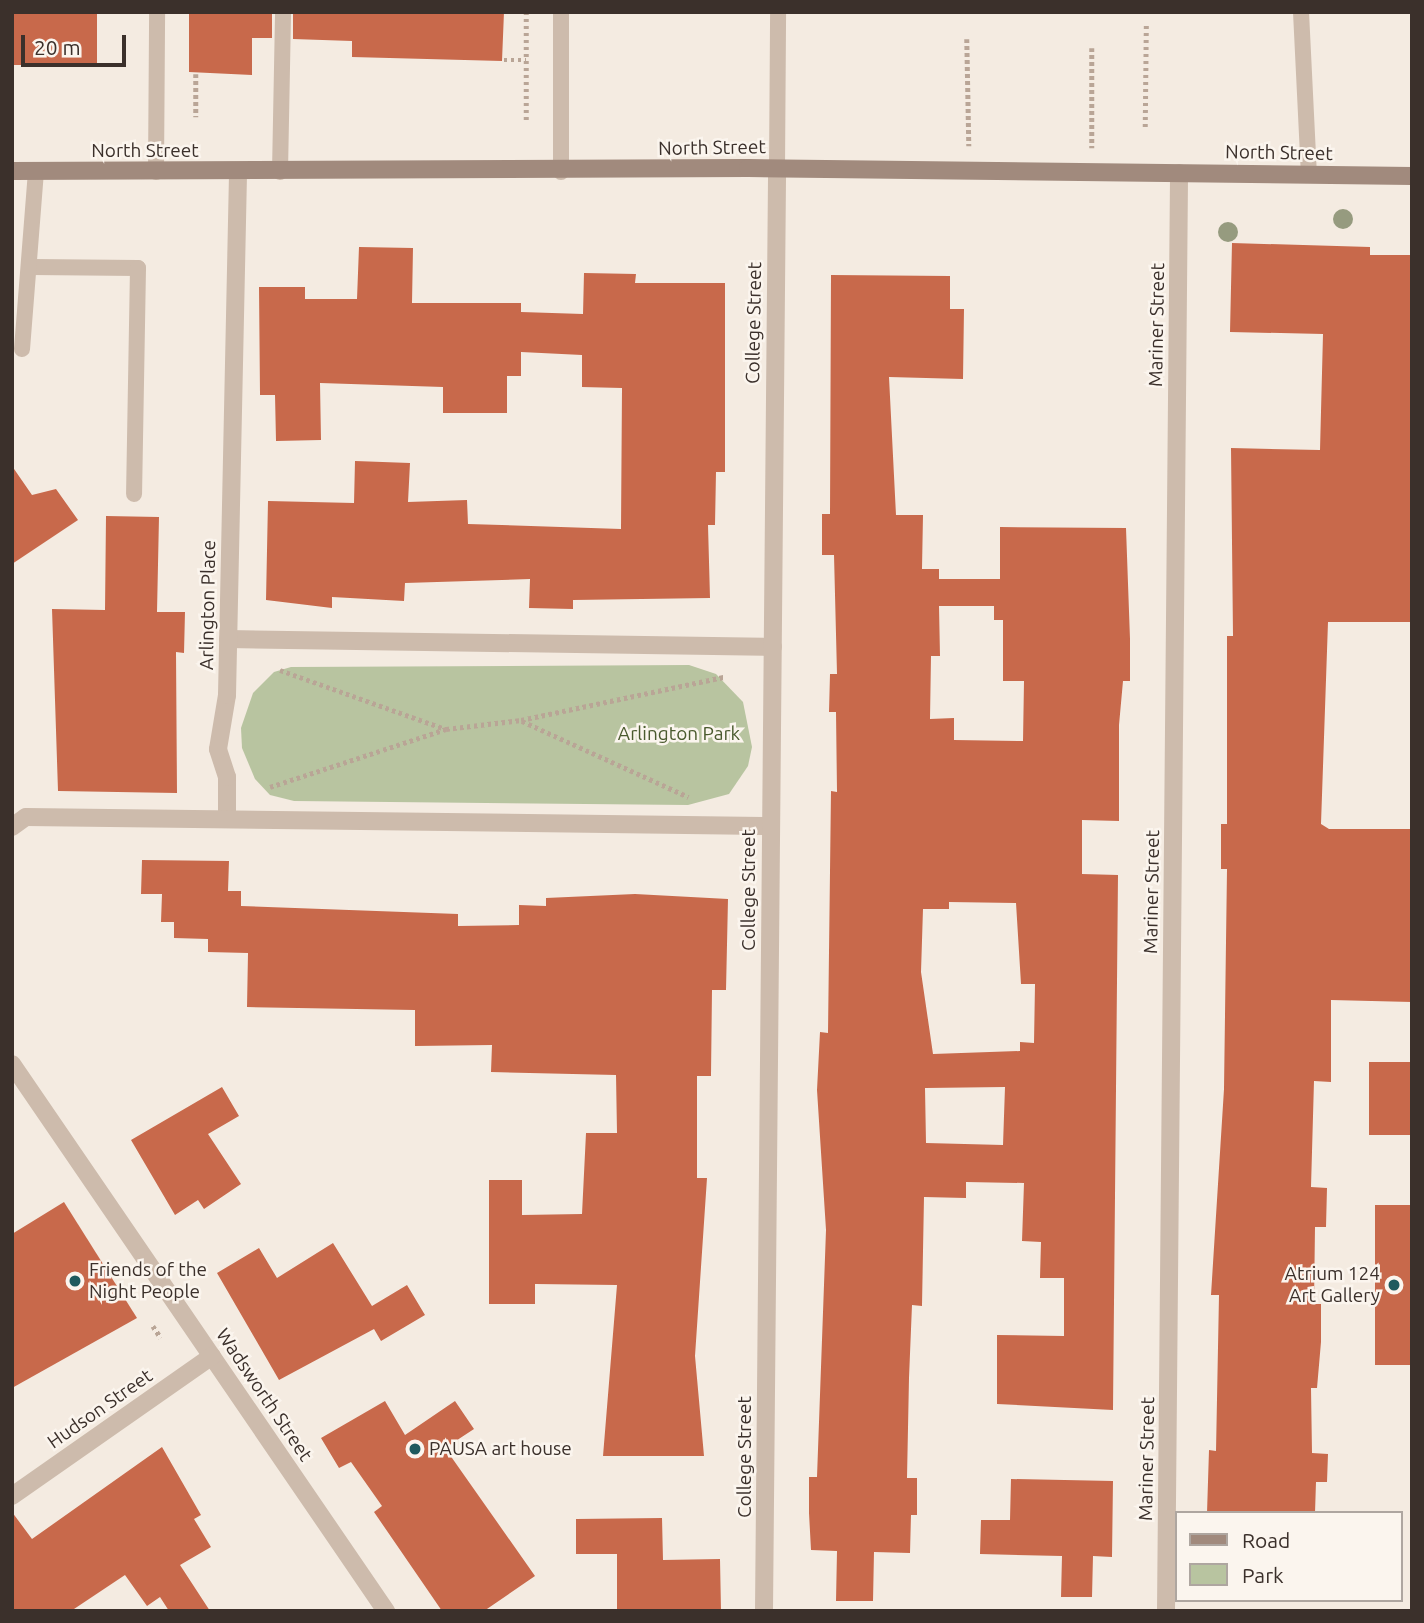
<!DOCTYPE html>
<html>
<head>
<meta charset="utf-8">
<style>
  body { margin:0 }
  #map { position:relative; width:1424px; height:1623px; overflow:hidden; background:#f4ebe1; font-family:Ubuntu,sans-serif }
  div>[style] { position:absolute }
  .green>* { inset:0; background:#b8c4a0 }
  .building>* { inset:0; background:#c8694b; transform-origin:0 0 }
  .path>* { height:4.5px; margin-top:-2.25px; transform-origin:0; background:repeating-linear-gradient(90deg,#b9a596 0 3.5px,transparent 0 7px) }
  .lane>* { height:16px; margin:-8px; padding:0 8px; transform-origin:8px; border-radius:8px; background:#cdbbac }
  .street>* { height:18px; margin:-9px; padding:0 9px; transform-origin:9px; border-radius:9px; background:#cdbbac }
  .secondary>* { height:18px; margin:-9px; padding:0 9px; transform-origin:9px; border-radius:9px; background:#a18a7d }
  .trees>* { width:20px; height:20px; margin:-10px; border-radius:50%; background:#969b7f }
  .dots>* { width:19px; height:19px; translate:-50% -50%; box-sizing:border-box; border:4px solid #fbf5ee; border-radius:50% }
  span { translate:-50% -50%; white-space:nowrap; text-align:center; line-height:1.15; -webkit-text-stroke:5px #fbf5ee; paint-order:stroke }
  .street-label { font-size:19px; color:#3b302b }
  .park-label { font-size:19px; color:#4a5a2e }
  .poi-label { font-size:19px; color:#3b302b }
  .left { translate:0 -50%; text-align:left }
  .right { translate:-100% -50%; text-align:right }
  .frame { position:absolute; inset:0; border:14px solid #3b302b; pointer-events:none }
  .legend { position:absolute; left:1175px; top:1511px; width:228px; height:91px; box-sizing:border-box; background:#fbf5ee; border:2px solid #aea6a0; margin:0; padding:9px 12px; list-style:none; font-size:21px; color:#3b302b }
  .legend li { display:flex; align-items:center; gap:14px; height:35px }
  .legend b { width:35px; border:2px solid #aea6a0 }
  .scale { position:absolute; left:21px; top:35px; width:105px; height:32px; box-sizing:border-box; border:4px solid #3b302b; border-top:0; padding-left:9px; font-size:21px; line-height:24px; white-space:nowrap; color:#3b302b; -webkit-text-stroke:5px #fbf5ee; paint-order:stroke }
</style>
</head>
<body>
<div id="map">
  <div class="green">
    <div style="clip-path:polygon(689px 665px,716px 674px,743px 702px,752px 747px,748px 766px,729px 794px,688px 805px,294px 801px,270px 795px,255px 779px,242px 748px,241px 728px,253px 693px,274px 672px,291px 667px)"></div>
  </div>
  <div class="building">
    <div style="left:12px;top:12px;width:85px;height:53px"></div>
    <div style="clip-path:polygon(189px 12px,272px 12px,272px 38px,252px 38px,252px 75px,189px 72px)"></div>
    <div style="clip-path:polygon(293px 12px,504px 12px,502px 61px,352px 57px,352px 41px,293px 39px)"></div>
    <div style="clip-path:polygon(1232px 243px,1370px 247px,1370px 255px,1412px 255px,1412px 622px,1328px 622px,1321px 824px,1329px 829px,1412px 829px,1412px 1002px,1331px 1000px,1331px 1082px,1314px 1081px,1311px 1187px,1327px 1188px,1326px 1227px,1315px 1227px,1314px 1304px,1321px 1304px,1321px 1342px,1317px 1388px,1311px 1388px,1312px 1453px,1328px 1454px,1327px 1482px,1316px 1482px,1315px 1513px,1207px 1513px,1209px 1450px,1216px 1451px,1219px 1295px,1211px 1295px,1224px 1089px,1227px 869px,1221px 869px,1221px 824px,1227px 824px,1227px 636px,1233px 636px,1231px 448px,1320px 450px,1323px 334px,1230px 332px)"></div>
    <div style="clip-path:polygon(359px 247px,413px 248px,412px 303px,521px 303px,521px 312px,583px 314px,584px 273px,636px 274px,635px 283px,725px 283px,725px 472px,716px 472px,715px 525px,708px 525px,710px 598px,573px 600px,573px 609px,529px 608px,530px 579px,405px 583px,404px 601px,332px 597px,332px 608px,266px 600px,268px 501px,354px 503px,355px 461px,410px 463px,408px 502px,467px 500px,468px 524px,621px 529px,622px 388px,582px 387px,582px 355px,521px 352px,521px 376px,507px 376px,507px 413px,443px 413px,443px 387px,320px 383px,321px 440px,276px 441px,275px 395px,260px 395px,259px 287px,305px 287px,305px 299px,357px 299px)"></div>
    <div style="clip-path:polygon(evenodd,831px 275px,950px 276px,950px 309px,964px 309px,963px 379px,889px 377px,896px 515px,923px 515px,922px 569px,939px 569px,939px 579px,1000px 579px,1000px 527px,1126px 528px,1130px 639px,1130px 681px,1123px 681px,1119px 725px,1119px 821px,1082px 820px,1082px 874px,1118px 875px,1113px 1410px,997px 1404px,997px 1335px,1064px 1336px,1064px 1278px,1040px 1278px,1041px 1242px,1022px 1241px,1024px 1183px,966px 1182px,966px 1198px,924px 1197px,922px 1306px,912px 1305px,909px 1378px,907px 1478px,917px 1478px,917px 1515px,911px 1515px,910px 1553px,874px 1552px,873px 1601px,836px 1601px,837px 1551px,811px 1550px,809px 1513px,809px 1477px,817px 1477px,826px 1230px,817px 1090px,820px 1032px,828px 1033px,831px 791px,837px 792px,836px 712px,829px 712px,830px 674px,837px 674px,834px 555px,822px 555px,822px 514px,830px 514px,831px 275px,939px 606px,994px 606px,994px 620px,1003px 620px,1003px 681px,1024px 681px,1023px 741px,954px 740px,954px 718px,930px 719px,931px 656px,940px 656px,939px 606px,831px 275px,949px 902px,1016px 903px,1021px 984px,1035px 984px,1034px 1043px,1020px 1042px,1020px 1051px,933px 1054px,921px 972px,923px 909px,949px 909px,949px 902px,831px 275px,1005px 1087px,1003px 1145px,926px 1143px,925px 1088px,1005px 1087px)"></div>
    <div style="clip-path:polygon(12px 466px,32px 495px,56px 489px,78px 520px,12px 564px)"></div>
    <div style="clip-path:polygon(106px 516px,159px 517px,157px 612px,185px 612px,184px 653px,176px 652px,177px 793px,58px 791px,52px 609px,105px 610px)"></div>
    <div style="clip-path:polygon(142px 860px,229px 861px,228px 891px,241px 891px,241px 906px,458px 914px,458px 926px,519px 925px,519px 905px,546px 906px,546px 898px,635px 894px,728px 899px,726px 990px,712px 990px,711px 1076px,697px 1076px,697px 1178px,707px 1178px,695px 1356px,704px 1456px,603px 1456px,617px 1285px,535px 1284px,535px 1304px,489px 1304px,489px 1180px,522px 1180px,522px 1215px,582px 1214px,586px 1133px,617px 1133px,616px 1075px,491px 1072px,492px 1045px,415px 1046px,415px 1010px,247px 1007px,248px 953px,208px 952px,208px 939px,174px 938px,174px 922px,161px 922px,162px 894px,141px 894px)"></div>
    <div style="left:1412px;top:1062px;width:73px;height:43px;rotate:90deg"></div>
    <div style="clip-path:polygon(222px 1087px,239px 1116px,208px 1134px,241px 1184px,204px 1209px,198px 1200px,175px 1215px,131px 1140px)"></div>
    <div style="clip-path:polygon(64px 1202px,137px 1318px,12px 1388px,12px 1234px)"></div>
    <div style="left:1375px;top:1205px;width:37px;height:160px"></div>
    <div style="clip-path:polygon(333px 1243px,372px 1306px,407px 1285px,425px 1315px,381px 1341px,374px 1329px,279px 1380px,217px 1273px,259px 1248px,277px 1278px)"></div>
    <div style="clip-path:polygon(385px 1401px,405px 1435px,455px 1401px,474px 1429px,445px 1448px,535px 1576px,484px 1611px,442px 1611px,374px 1512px,382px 1506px,351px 1462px,339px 1468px,321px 1438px)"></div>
    <div style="clip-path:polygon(162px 1447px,201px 1515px,194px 1519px,211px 1547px,180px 1565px,210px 1611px,169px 1611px,160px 1597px,147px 1606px,125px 1575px,71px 1611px,12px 1611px,12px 1512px,32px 1539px)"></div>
    <div style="clip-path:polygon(1011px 1479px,1113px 1481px,1112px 1557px,1093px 1556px,1092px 1597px,1061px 1597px,1062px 1556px,980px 1554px,981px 1520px,1010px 1520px)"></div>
    <div style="clip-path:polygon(662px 1518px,663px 1560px,720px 1559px,721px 1611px,617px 1611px,617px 1554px,576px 1554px,576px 1519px)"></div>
  </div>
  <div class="path">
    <div style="left:967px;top:39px;width:107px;rotate:88.9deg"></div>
    <div style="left:1092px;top:48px;width:100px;rotate:90deg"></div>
    <div style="left:504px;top:60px;width:22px"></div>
    <div style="left:196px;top:74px;width:43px;rotate:90deg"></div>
    <div style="left:526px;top:120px;width:108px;rotate:-90deg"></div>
    <div style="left:1145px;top:127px;width:102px;rotate:-89.4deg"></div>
    <div style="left:280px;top:670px;width:176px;rotate:19.6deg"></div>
    <div style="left:522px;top:721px;width:183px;rotate:24.5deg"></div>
    <div style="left:270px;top:787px;width:185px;rotate:-18.2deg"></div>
    <div style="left:446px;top:729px;width:76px;rotate:-6.8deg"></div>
    <div style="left:521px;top:720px;width:207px;rotate:-12deg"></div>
    <div style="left:153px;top:1326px;width:14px;rotate:56deg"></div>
  </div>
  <div class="lane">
    <div style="left:561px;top:12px;width:160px;rotate:90deg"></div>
    <div style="left:1301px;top:12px;width:163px;rotate:87.2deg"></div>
    <div style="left:777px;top:169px;width:157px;rotate:-89.6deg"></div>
    <div style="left:156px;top:172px;width:160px;rotate:-89.6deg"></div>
    <div style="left:280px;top:172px;width:160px;rotate:-88.9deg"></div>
    <div style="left:32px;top:267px;width:106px;rotate:0.5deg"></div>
    <div style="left:138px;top:268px;width:226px;rotate:91deg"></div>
    <div style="left:22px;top:349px;width:179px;rotate:-85.5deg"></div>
  </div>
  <div class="street">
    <div style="left:228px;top:639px;width:545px;rotate:0.84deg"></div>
    <div style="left:227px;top:818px;width:41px;rotate:-90deg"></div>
    <div style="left:227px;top:777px;width:29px;rotate:-108deg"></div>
    <div style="left:218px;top:749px;width:55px;rotate:-80.5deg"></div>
    <div style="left:227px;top:695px;width:522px;rotate:-88.79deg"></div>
    <div style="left:12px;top:827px;width:17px;rotate:-36deg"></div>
    <div style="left:26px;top:817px;width:745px;rotate:0.69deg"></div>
    <div style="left:12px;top:1064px;width:663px;rotate:55.64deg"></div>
    <div style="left:12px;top:1496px;width:244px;rotate:-35deg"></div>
    <div style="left:764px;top:1611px;width:1442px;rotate:-89.48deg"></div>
    <div style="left:1166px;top:1611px;width:1438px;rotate:-89.48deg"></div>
  </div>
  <div class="secondary">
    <div style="left:12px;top:171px;width:736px;rotate:-0.23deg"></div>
    <div style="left:748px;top:168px;width:664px;rotate:0.69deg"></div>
  </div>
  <div class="trees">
    <div style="left:1343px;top:219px"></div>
    <div style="left:1228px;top:232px"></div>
  </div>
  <div class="dots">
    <div style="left:75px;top:1281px;background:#1f5a5e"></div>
    <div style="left:1394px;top:1285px;background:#1f5a5e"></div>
    <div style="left:415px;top:1449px;background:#1f5a5e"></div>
  </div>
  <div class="street-label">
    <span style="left:712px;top:148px;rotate:-1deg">North Street</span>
    <span style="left:145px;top:151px">North Street</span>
    <span style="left:1279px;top:153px;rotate:1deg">North Street</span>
    <span style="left:754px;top:323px;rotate:-89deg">College Street</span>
    <span style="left:1157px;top:325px;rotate:-89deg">Mariner Street</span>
    <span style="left:208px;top:605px;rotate:-89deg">Arlington Place</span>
    <span style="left:749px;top:890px;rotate:-90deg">College Street</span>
    <span style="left:1152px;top:892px;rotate:-89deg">Mariner Street</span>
    <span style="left:264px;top:1395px;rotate:56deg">Wadsworth Street</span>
    <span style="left:100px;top:1409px;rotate:-35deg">Hudson Street</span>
    <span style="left:745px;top:1457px;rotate:-90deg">College Street</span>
    <span style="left:1147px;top:1459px;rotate:-89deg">Mariner Street</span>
  </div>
  <div class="park-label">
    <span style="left:679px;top:734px">Arlington Park</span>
  </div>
  <div class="poi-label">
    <span class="left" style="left:89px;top:1281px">Friends of the<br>Night People</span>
    <span class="right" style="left:1380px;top:1285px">Atrium 124<br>Art Gallery</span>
    <span class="left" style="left:429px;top:1449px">PAUSA art house</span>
  </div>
  <div class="frame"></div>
  <ul class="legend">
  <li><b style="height:9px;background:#a18a7d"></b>Road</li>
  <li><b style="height:19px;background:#b8c4a0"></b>Park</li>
  </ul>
  <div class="scale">20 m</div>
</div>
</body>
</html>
